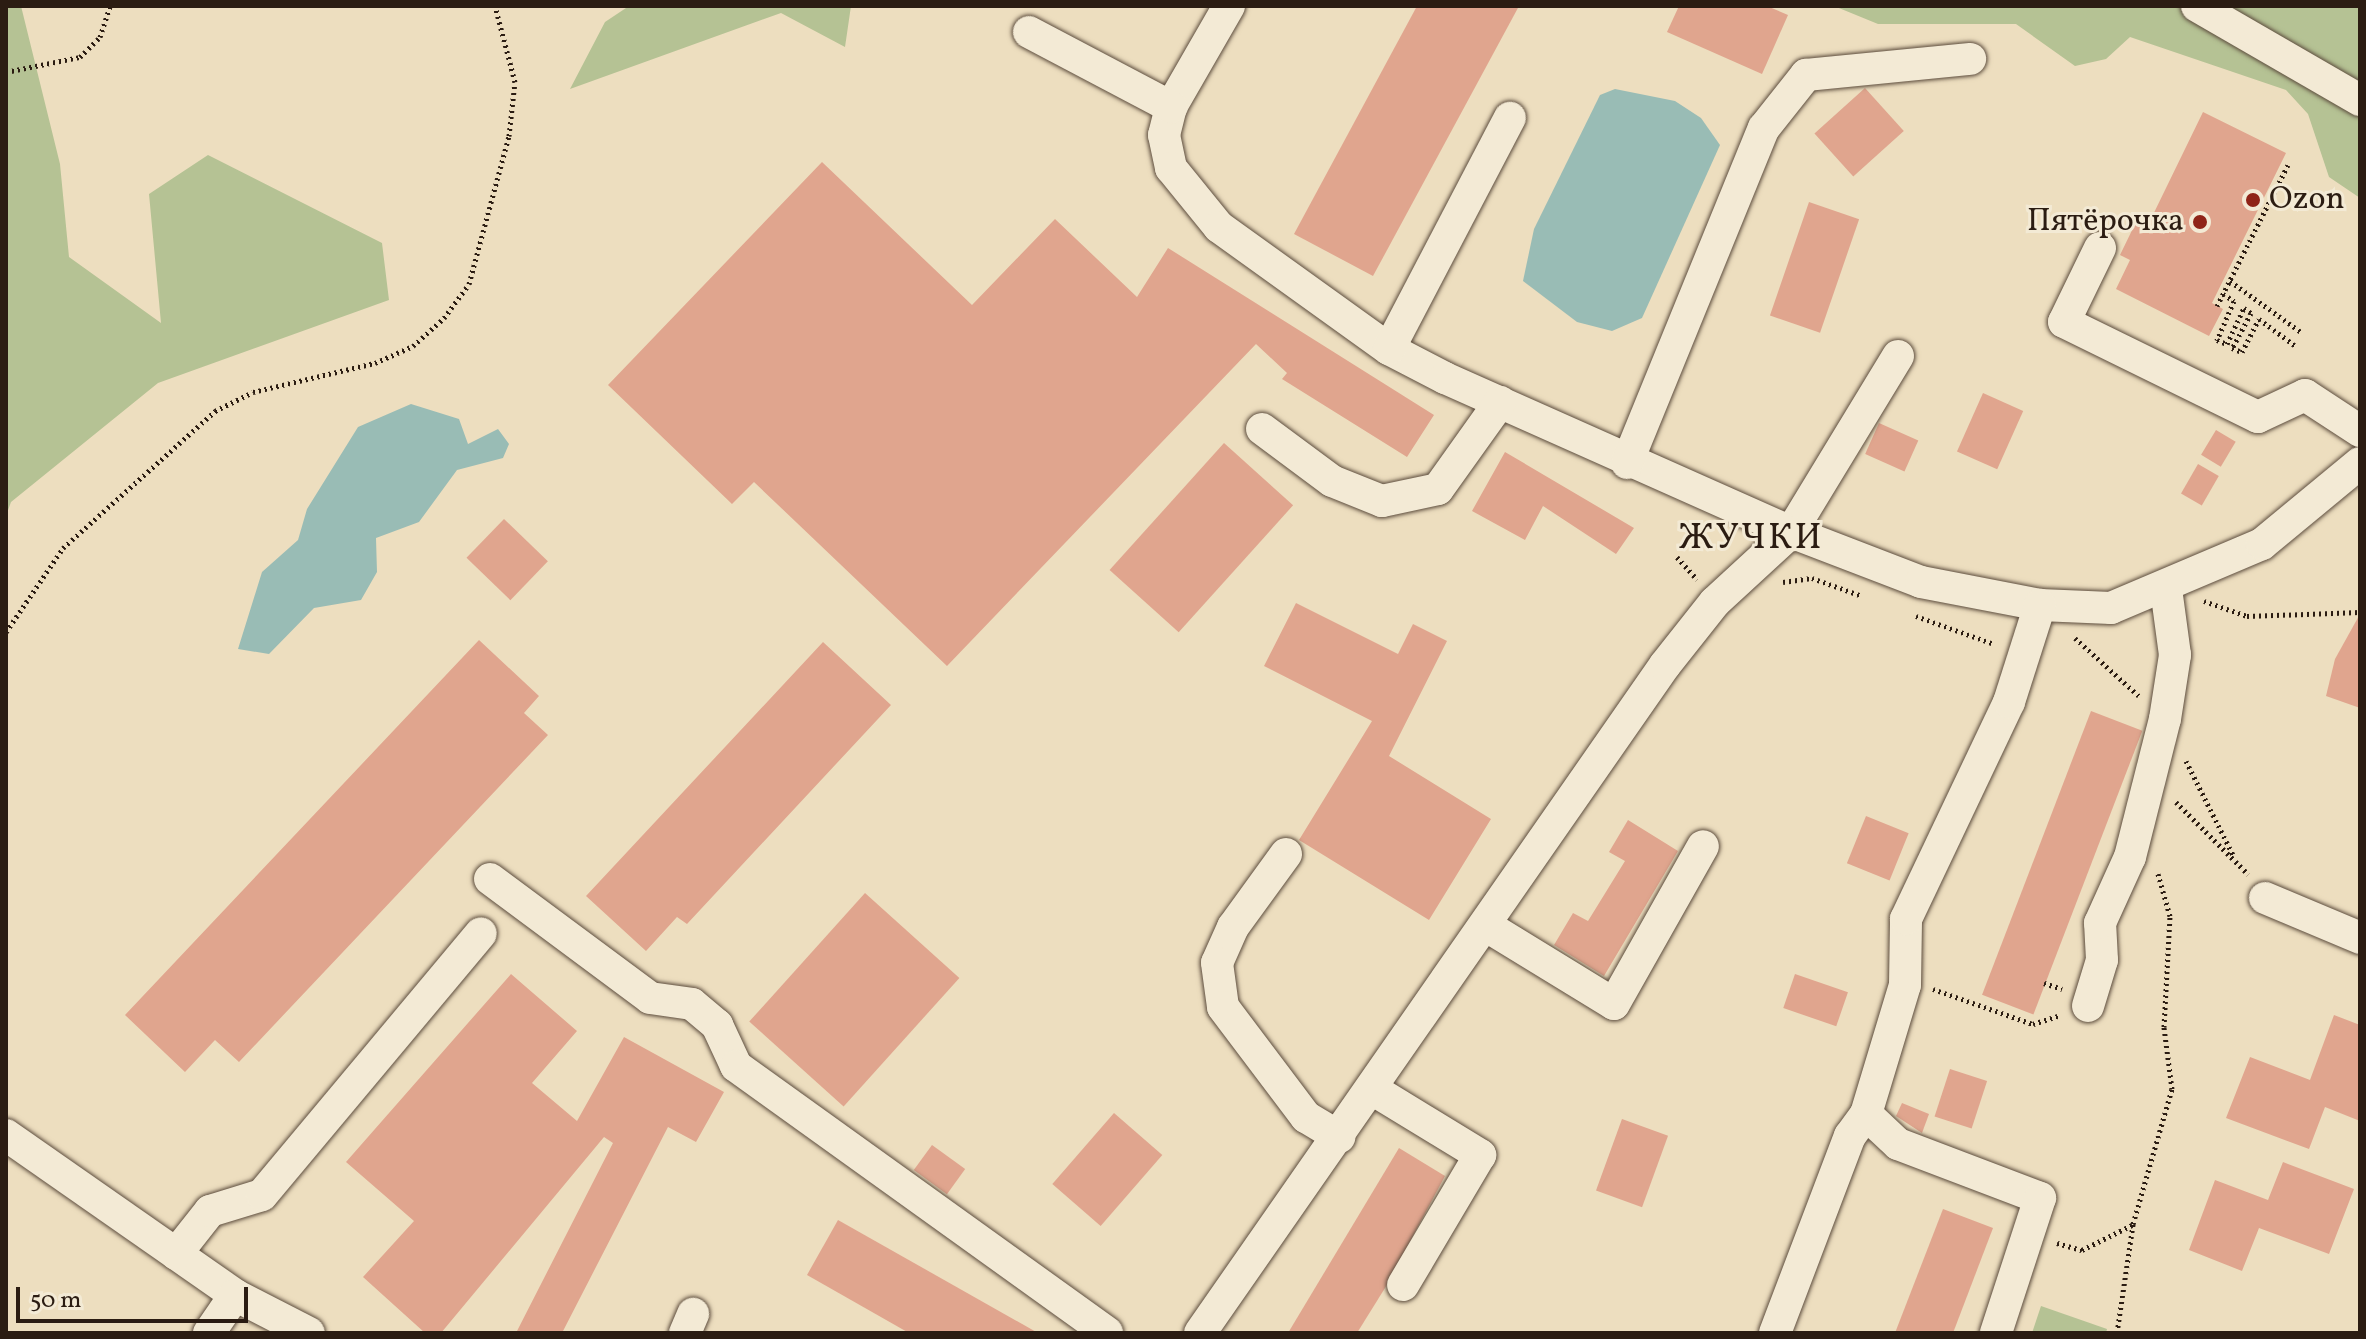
<!DOCTYPE html>
<html>
<head>
<meta charset="utf-8">
<style>
  body { margin:0 }
  #map { position:relative; width:2366px; height:1339px; overflow:hidden; background:#eddebf; font-family:Vollkorn,serif }
  div>[style] { position:absolute }
  .green>* { inset:0; background:#b5c294 }
  .water>* { inset:0; background:#99bcb5 }
  .building>* { inset:0; background:#e0a58e; transform-origin:0 0 }
  .path>* { height:5px; margin-top:-2.5px; transform-origin:0; background:repeating-linear-gradient(90deg,#2b1c12 0 2px,transparent 0 6px) }
  .roads { filter:drop-shadow(0 0 2px #5c4c3d) drop-shadow(0 0 2px #5c4c3d) }
  .minor>* { height:32px; margin:-16px; padding:0 16px; transform-origin:16px; border-radius:16px; background:#f3ead5 }
  .dots>* { width:22px; height:22px; translate:-50% -50%; box-sizing:border-box; border:4px solid #f3ead5; border-radius:50% }
  span { translate:-50% -50%; white-space:nowrap; text-align:center; line-height:1.15; -webkit-text-stroke:6px #f3ead5; paint-order:stroke }
  .poi-label { font-size:32px; color:#2b1c12 }
  .left { translate:0 -50%; text-align:left }
  .right { translate:-100% -50%; text-align:right }
  .quarter-label { font-size:36px; color:#2b1c12; letter-spacing:2px }
  .frame { position:absolute; inset:0; border:8px solid #2b1c12; pointer-events:none }
  .scale { position:absolute; left:16px; top:1287px; width:232px; height:36px; box-sizing:border-box; border:4px solid #2b1c12; border-top:0; padding-left:10px; font-size:24px; line-height:28px; white-space:nowrap; color:#2b1c12; -webkit-text-stroke:6px #f3ead5; paint-order:stroke }
</style>
</head>
<body>
<div id="map">
  <div class="green">
    <div style="clip-path:polygon(6px 6px,21px 6px,60px 164px,69px 257px,161px 323px,149px 194px,208px 155px,382px 243px,389px 300px,158px 383px,11px 502px,6px 516px)"></div>
    <div style="clip-path:polygon(629px 6px,851px 6px,845px 47px,781px 13px,570px 89px,605px 22px)"></div>
    <div style="clip-path:polygon(1834px 6px,2360px 6px,2360px 198px,2329px 177px,2308px 114px,2286px 90px,2130px 37px,2106px 59px,2075px 66px,2016px 24px,1878px 24px)"></div>
    <div style="clip-path:polygon(2041px 1306px,2107px 1329px,2106px 1333px,2032px 1333px)"></div>
  </div>
  <div class="water">
    <div style="clip-path:polygon(1615px 89px,1675px 101px,1701px 118px,1720px 145px,1642px 318px,1612px 331px,1577px 322px,1523px 281px,1534px 229px,1600px 95px)"></div>
    <div style="clip-path:polygon(411px 404px,459px 419px,468px 444px,498px 429px,509px 444px,503px 458px,457px 470px,419px 522px,376px 538px,377px 572px,361px 600px,314px 608px,269px 654px,238px 649px,262px 572px,298px 540px,307px 509px,358px 427px)"></div>
  </div>
  <div class="building">
    <div style="clip-path:polygon(1417px 6px,1519px 6px,1373px 276px,1294px 234px)"></div>
    <div style="clip-path:polygon(1679px 6px,1767px 6px,1788px 15px,1762px 74px,1667px 32px)"></div>
    <div style="left:1865px;top:88px;width:58px;height:68px;rotate:48deg"></div>
    <div style="clip-path:polygon(2203px 112px,2286px 153px,2212px 303px,2223px 309px,2209px 336px,2116px 289px,2130px 260px,2120px 255px,2137px 220px,2148px 225px)"></div>
    <div style="clip-path:polygon(822px 162px,972px 305px,1055px 219px,1137px 297px,1168px 248px,1434px 415px,1407px 457px,1282px 379px,1287px 373px,1256px 344px,947px 666px,754px 482px,732px 504px,608px 385px)"></div>
    <div style="left:1809px;top:202px;width:53px;height:120px;rotate:19deg"></div>
    <div style="left:1983px;top:393px;width:44px;height:64px;rotate:24deg"></div>
    <div style="left:1879px;top:423px;width:43px;height:34px;rotate:24deg"></div>
    <div style="left:2216px;top:430px;width:23px;height:29px;rotate:31deg"></div>
    <div style="left:1224px;top:443px;width:93px;height:171px;rotate:42deg"></div>
    <div style="clip-path:polygon(1505px 452px,1634px 528px,1616px 554px,1543px 506px,1525px 540px,1472px 511px)"></div>
    <div style="left:2198px;top:464px;width:24px;height:34px;rotate:30deg"></div>
    <div style="left:504px;top:519px;width:61px;height:54px;rotate:44deg"></div>
    <div style="clip-path:polygon(1296px 603px,1398px 654px,1413px 624px,1447px 641px,1389px 756px,1491px 819px,1429px 920px,1299px 840px,1372px 721px,1264px 666px)"></div>
    <div style="clip-path:polygon(2360px 614px,2360px 708px,2326px 696px,2335px 659px)"></div>
    <div style="clip-path:polygon(479px 640px,539px 696px,524px 713px,548px 735px,239px 1062px,215px 1040px,185px 1072px,125px 1015px)"></div>
    <div style="clip-path:polygon(823px 642px,891px 705px,687px 924px,677px 917px,646px 951px,586px 896px)"></div>
    <div style="left:2091px;top:711px;width:55px;height:304px;rotate:21deg"></div>
    <div style="left:1866px;top:816px;width:46px;height:51px;rotate:22deg"></div>
    <div style="clip-path:polygon(1628px 820px,1678px 851px,1604px 976px,1554px 945px,1573px 913px,1588px 921px,1625px 861px,1609px 852px)"></div>
    <div style="left:865px;top:893px;width:127px;height:173px;rotate:42deg"></div>
    <div style="clip-path:polygon(511px 974px,577px 1031px,532px 1083px,577px 1121px,624px 1037px,724px 1092px,696px 1142px,668px 1127px,562px 1333px,516px 1333px,613px 1143px,604px 1137px,441px 1333px,425px 1333px,363px 1277px,414px 1221px,346px 1162px)"></div>
    <div style="left:1795px;top:974px;width:56px;height:36px;rotate:19deg"></div>
    <div style="clip-path:polygon(2334px 1015px,2360px 1025px,2360px 1121px,2325px 1107px,2309px 1149px,2226px 1118px,2250px 1057px,2310px 1080px)"></div>
    <div style="left:1950px;top:1069px;width:39px;height:50px;rotate:18deg"></div>
    <div style="clip-path:polygon(1902px 1103px,1929px 1114px,1922px 1133px,1896px 1116px)"></div>
    <div style="left:1114px;top:1113px;width:64px;height:94px;rotate:41deg"></div>
    <div style="left:1622px;top:1119px;width:49px;height:76px;rotate:20deg"></div>
    <div style="left:932px;top:1145px;width:41px;height:31px;rotate:36deg"></div>
    <div style="clip-path:polygon(1399px 1148px,1445px 1176px,1385px 1288px,1357px 1333px,1288px 1333px)"></div>
    <div style="clip-path:polygon(2283px 1162px,2354px 1189px,2329px 1254px,2259px 1228px,2242px 1271px,2189px 1250px,2215px 1180px,2268px 1200px)"></div>
    <div style="clip-path:polygon(1943px 1209px,1993px 1228px,1953px 1333px,1895px 1333px)"></div>
    <div style="clip-path:polygon(838px 1220px,1038px 1333px,909px 1333px,807px 1275px)"></div>
  </div>
  <div class="path">
    <div style="left:6px;top:72px;width:76px;rotate:-11.5deg"></div>
    <div style="left:80px;top:57px;width:28px;rotate:-45deg"></div>
    <div style="left:100px;top:37px;width:33px;rotate:-72deg"></div>
    <div style="left:2230px;top:281px;width:87px;rotate:35.7deg"></div>
    <div style="left:2223px;top:294px;width:13px;rotate:32deg"></div>
    <div style="left:2234px;top:301px;width:43px;rotate:113.6deg"></div>
    <div style="left:2217px;top:340px;width:11px;rotate:22deg"></div>
    <div style="left:2227px;top:344px;width:40px;rotate:-65deg"></div>
    <div style="left:2244px;top:308px;width:9px;rotate:36deg"></div>
    <div style="left:2251px;top:313px;width:40px;rotate:118deg"></div>
    <div style="left:2232px;top:348px;width:11px;rotate:22deg"></div>
    <div style="left:2242px;top:352px;width:37px;rotate:-63deg"></div>
    <div style="left:2259px;top:319px;width:47px;rotate:36.4deg"></div>
    <div style="left:2217px;top:306px;width:158px;rotate:-63.3deg"></div>
    <div style="left:1677px;top:557px;width:30px;rotate:48deg"></div>
    <div style="left:1783px;top:582px;width:29px;rotate:-8deg"></div>
    <div style="left:1812px;top:578px;width:53px;rotate:19.8deg"></div>
    <div style="left:2204px;top:601px;width:46px;rotate:19.2deg"></div>
    <div style="left:2247px;top:616px;width:113px;rotate:-2deg"></div>
    <div style="left:1916px;top:616px;width:83px;rotate:19.7deg"></div>
    <div style="left:6px;top:632px;width:102px;rotate:-55.8deg"></div>
    <div style="left:63px;top:548px;width:205px;rotate:-42deg"></div>
    <div style="left:215px;top:411px;width:42px;rotate:-26.6deg"></div>
    <div style="left:253px;top:392px;width:125px;rotate:-13.4deg"></div>
    <div style="left:375px;top:363px;width:42px;rotate:-24.1deg"></div>
    <div style="left:413px;top:346px;width:42px;rotate:-42.1deg"></div>
    <div style="left:444px;top:318px;width:42px;rotate:-53.7deg"></div>
    <div style="left:469px;top:284px;width:153px;rotate:-74.9deg"></div>
    <div style="left:509px;top:136px;width:54px;rotate:-83.7deg"></div>
    <div style="left:515px;top:82px;width:79px;rotate:-104.7deg"></div>
    <div style="left:2075px;top:638px;width:86px;rotate:42.2deg"></div>
    <div style="left:2186px;top:761px;width:107px;rotate:63.4deg"></div>
    <div style="left:2176px;top:802px;width:102px;rotate:45deg"></div>
    <div style="left:2044px;top:983px;width:19px;rotate:18deg"></div>
    <div style="left:1933px;top:989px;width:106px;rotate:19.3deg"></div>
    <div style="left:2033px;top:1024px;width:28px;rotate:-18deg"></div>
    <div style="left:2057px;top:1243px;width:26px;rotate:16deg"></div>
    <div style="left:2082px;top:1250px;width:56px;rotate:-26.6deg"></div>
    <div style="left:2117px;top:1333px;width:110px;rotate:-81.6deg"></div>
    <div style="left:2133px;top:1224px;width:141px;rotate:-73.9deg"></div>
    <div style="left:2172px;top:1089px;width:63px;rotate:-97.4deg"></div>
    <div style="left:2164px;top:1027px;width:111px;rotate:-86.9deg"></div>
    <div style="left:2170px;top:916px;width:44px;rotate:-105.9deg"></div>
  </div>
  <div class="roads">
    <div class="minor">
      <div style="left:1229px;top:6px;width:116px;rotate:119.9deg"></div>
      <div style="left:1171px;top:107px;width:29px;rotate:104deg"></div>
      <div style="left:1164px;top:135px;width:34px;rotate:78deg"></div>
      <div style="left:1171px;top:168px;width:76px;rotate:50.9deg"></div>
      <div style="left:1219px;top:227px;width:209px;rotate:35.7deg"></div>
      <div style="left:1389px;top:349px;width:63px;rotate:27.4deg"></div>
      <div style="left:1445px;top:378px;width:379px;rotate:24deg"></div>
      <div style="left:1791px;top:532px;width:206px;rotate:-58.7deg"></div>
      <div style="left:2197px;top:6px;width:188px;rotate:30deg"></div>
      <div style="left:1029px;top:32px;width:161px;rotate:27.8deg"></div>
      <div style="left:2100px;top:248px;width:82px;rotate:115.9deg"></div>
      <div style="left:2064px;top:322px;width:216px;rotate:26.1deg"></div>
      <div style="left:2258px;top:417px;width:52px;rotate:-25.1deg"></div>
      <div style="left:2305px;top:395px;width:66px;rotate:33.2deg"></div>
      <div style="left:1389px;top:349px;width:261px;rotate:-62.4deg"></div>
      <div style="left:1262px;top:429px;width:87px;rotate:36.6deg"></div>
      <div style="left:1332px;top:481px;width:54px;rotate:21.8deg"></div>
      <div style="left:1382px;top:501px;width:57px;rotate:-12.1deg"></div>
      <div style="left:1438px;top:489px;width:107px;rotate:-54.5deg"></div>
      <div style="left:1627px;top:463px;width:362px;rotate:-67.8deg"></div>
      <div style="left:1764px;top:128px;width:68px;rotate:-51.6deg"></div>
      <div style="left:1806px;top:75px;width:165px;rotate:-5.6deg"></div>
      <div style="left:1286px;top:854px;width:90px;rotate:126deg"></div>
      <div style="left:1233px;top:927px;width:39px;rotate:114deg"></div>
      <div style="left:1217px;top:963px;width:44px;rotate:82.2deg"></div>
      <div style="left:1223px;top:1007px;width:138px;rotate:53deg"></div>
      <div style="left:1306px;top:1117px;width:39px;rotate:31deg"></div>
      <div style="left:490px;top:879px;width:199px;rotate:36.6deg"></div>
      <div style="left:650px;top:998px;width:42px;rotate:8.1deg"></div>
      <div style="left:692px;top:1004px;width:33px;rotate:40deg"></div>
      <div style="left:717px;top:1025px;width:45px;rotate:65.1deg"></div>
      <div style="left:736px;top:1066px;width:457px;rotate:35.7deg"></div>
      <div style="left:2265px;top:898px;width:103px;rotate:22.8deg"></div>
      <div style="left:1485px;top:925px;width:151px;rotate:31.5deg"></div>
      <div style="left:1614px;top:1004px;width:181px;rotate:-60.6deg"></div>
      <div style="left:2088px;top:1006px;width:48px;rotate:-73.1deg"></div>
      <div style="left:2102px;top:960px;width:37px;rotate:-93deg"></div>
      <div style="left:2100px;top:923px;width:72px;rotate:-65.6deg"></div>
      <div style="left:2130px;top:857px;width:142px;rotate:-75.8deg"></div>
      <div style="left:2165px;top:719px;width:65px;rotate:-81.1deg"></div>
      <div style="left:2175px;top:655px;width:68px;rotate:-97.7deg"></div>
      <div style="left:1372px;top:1089px;width:127px;rotate:31.4deg"></div>
      <div style="left:1480px;top:1155px;width:151px;rotate:120.6deg"></div>
      <div style="left:1866px;top:1114px;width:44px;rotate:43.2deg"></div>
      <div style="left:1898px;top:1144px;width:152px;rotate:20.8deg"></div>
      <div style="left:2040px;top:1198px;width:142px;rotate:108.1deg"></div>
      <div style="left:6px;top:1135px;width:279px;rotate:34.9deg"></div>
      <div style="left:235px;top:1295px;width:83px;rotate:27.2deg"></div>
      <div style="left:176px;top:1254px;width:55px;rotate:-51.7deg"></div>
      <div style="left:210px;top:1211px;width:54px;rotate:-17.1deg"></div>
      <div style="left:262px;top:1195px;width:341px;rotate:-50.1deg"></div>
      <div style="left:209px;top:1333px;width:46px;rotate:-55.6deg"></div>
      <div style="left:685px;top:1333px;width:21px;rotate:-67deg"></div>
      <div style="left:1200px;top:1333px;width:814px;rotate:-55.16deg"></div>
      <div style="left:1665px;top:665px;width:80px;rotate:-51.6deg"></div>
      <div style="left:1715px;top:602px;width:103px;rotate:-42.6deg"></div>
      <div style="left:1791px;top:532px;width:139px;rotate:21deg"></div>
      <div style="left:1921px;top:582px;width:121px;rotate:10.9deg"></div>
      <div style="left:2040px;top:605px;width:71px;rotate:2.4deg"></div>
      <div style="left:2111px;top:608px;width:164px;rotate:-23deg"></div>
      <div style="left:2262px;top:544px;width:127px;rotate:-39.6deg"></div>
      <div style="left:1775px;top:1333px;width:211px;rotate:-69.2deg"></div>
      <div style="left:1850px;top:1136px;width:27px;rotate:-54deg"></div>
      <div style="left:1866px;top:1114px;width:135px;rotate:-73.2deg"></div>
      <div style="left:1905px;top:985px;width:66px;rotate:-89.1deg"></div>
      <div style="left:1906px;top:919px;width:240px;rotate:-64.6deg"></div>
      <div style="left:2009px;top:702px;width:102px;rotate:-72.3deg"></div>
    </div>
  </div>
  <div class="dots">
    <div style="left:2253px;top:200px;background:#8f2418"></div>
    <div style="left:2200px;top:222px;background:#8f2418"></div>
  </div>
  <div class="poi-label">
    <span class="left" style="left:2269px;top:200px">Ozon</span>
    <span class="right" style="left:2184px;top:222px">Пятёрочка</span>
  </div>
  <div class="quarter-label">
    <span style="left:1751px;top:540px">ЖУЧКИ</span>
  </div>
  <div class="frame"></div>
  <div class="scale">50 m</div>
</div>
</body>
</html>
